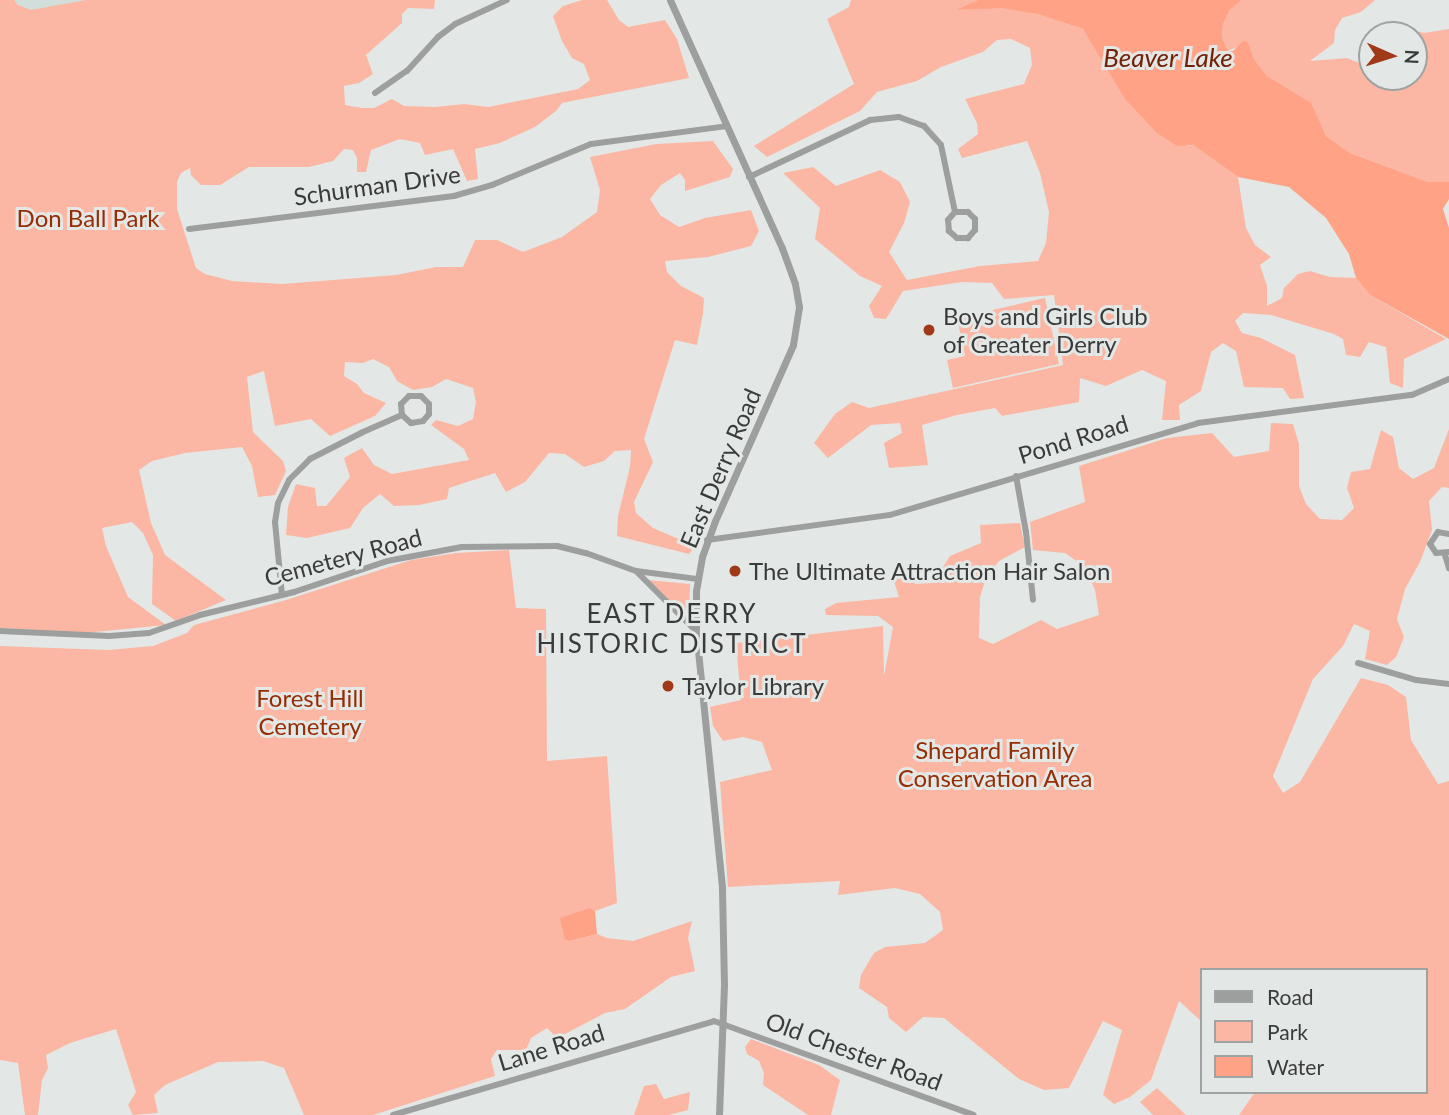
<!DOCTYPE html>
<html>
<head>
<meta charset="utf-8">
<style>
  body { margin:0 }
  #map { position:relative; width:1449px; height:1115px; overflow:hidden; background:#e3e8e6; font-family:Lato,sans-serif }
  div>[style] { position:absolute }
  .built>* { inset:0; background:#d1ded9 }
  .green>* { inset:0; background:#fbb7a3 }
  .water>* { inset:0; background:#ffa286 }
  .minor>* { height:6px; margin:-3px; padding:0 3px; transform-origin:3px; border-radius:3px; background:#9d9f9e }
  .tertiary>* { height:7px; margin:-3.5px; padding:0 3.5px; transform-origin:3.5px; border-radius:3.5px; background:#9d9f9e }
  .dots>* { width:19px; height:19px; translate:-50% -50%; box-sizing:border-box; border:4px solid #e3e8e6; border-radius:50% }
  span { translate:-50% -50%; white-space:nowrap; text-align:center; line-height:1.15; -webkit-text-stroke:6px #e3e8e6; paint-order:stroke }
  .street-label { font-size:24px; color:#3a3c3b }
  .park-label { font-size:24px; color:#972d05 }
  .poi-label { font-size:24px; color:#3a3c3b }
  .left { translate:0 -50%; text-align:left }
  .water-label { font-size:26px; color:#732207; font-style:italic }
  .neighbourhood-label { font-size:26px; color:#3a3c3b; letter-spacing:2px }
  .legend { position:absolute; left:1200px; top:968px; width:228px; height:126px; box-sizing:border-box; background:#e3e8e6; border:2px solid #9fa3a2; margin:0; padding:9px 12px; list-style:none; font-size:21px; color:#3a3c3b }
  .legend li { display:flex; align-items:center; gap:14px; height:35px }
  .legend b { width:35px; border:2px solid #9fa3a2 }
  .north { position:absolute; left:1358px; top:21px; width:70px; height:70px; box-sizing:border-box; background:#e3e8e6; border:2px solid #9fa3a2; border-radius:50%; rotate:93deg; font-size:19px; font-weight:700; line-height:28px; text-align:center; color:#3a3c3b }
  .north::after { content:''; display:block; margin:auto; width:24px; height:32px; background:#a03918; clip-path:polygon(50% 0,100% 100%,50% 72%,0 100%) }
</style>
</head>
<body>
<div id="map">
  <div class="built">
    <div style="clip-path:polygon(0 0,130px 0,0 15px)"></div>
  </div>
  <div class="green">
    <div style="clip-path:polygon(0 0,14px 0,18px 5px,31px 10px,86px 0,435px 0,434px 9px,408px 8px,402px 14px,402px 23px,366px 55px,373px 74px,359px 83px,344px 86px,345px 105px,362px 108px,374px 108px,392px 99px,404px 106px,435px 107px,464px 104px,488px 107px,578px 89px,590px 80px,584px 64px,572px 58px,562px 41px,553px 16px,563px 6px,582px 0,607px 0,619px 20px,628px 27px,665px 20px,677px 39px,689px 78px,562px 103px,556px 111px,535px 127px,500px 143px,475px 149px,478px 179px,467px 181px,453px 149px,425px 155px,420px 143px,400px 139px,371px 150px,366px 172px,357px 172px,357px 158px,353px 150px,344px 149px,333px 161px,309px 167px,249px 167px,220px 185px,201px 185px,191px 175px,190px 168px,181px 173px,177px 182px,177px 209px,196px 268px,205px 274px,232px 281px,282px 284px,396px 275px,436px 267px,463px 267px,475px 240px,497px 240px,523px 252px,562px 237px,597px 212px,600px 190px,590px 157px,656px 144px,713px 141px,733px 169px,730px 177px,685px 191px,685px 180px,680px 173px,661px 185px,650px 199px,660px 215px,679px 227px,705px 218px,751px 210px,759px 231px,751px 246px,708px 257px,665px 261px,667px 272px,681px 286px,704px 298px,703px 314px,697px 345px,675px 340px,644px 439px,653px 462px,634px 502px,636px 513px,653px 528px,695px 546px,689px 554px,617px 536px,618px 516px,630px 467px,631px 450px,615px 451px,604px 461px,584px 467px,565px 454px,549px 453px,525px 482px,506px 492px,495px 473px,449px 488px,447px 499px,419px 505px,394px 506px,380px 494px,363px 508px,350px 528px,307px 538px,286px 535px,288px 507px,296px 484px,315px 488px,317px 506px,326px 506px,350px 477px,344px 458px,362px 448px,374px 465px,392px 474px,469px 460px,464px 449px,431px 425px,436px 420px,458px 426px,473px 419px,476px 402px,473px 388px,446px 379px,432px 387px,413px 390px,397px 381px,389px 367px,373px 359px,363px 363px,345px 362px,344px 376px,357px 384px,364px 393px,386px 403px,375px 416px,330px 436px,311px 419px,275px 426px,264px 371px,247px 377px,253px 432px,283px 461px,286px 471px,275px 495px,258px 497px,252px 466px,242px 447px,185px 453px,152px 461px,139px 470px,151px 523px,165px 555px,226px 600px,176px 621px,152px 604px,153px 555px,143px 533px,132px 522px,102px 528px,106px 546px,128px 597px,166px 625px,85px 633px,0 628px)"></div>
    <div style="clip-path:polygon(851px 0,978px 0,958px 10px,1002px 7px,1037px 14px,1083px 29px,1098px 51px,1188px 146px,1193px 145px,1238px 177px,1246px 228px,1255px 245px,1271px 257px,1260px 265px,1267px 286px,1267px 306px,1282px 298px,1284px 288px,1298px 274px,1310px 271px,1330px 277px,1356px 278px,1370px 295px,1446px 339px,1404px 359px,1403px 388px,1390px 383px,1386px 347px,1369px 342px,1360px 357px,1346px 355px,1343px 339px,1334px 334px,1271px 315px,1243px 313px,1235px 321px,1242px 333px,1261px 338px,1295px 355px,1304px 398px,1290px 399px,1283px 388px,1244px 387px,1236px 351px,1223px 343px,1211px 352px,1201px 391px,1179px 405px,1180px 420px,1162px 420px,1166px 381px,1142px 370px,1106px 386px,1080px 378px,1079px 402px,1002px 416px,995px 408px,957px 415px,922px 425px,928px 465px,889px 468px,884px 443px,902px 433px,900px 423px,871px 425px,828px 458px,814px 443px,835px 414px,852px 402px,869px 408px,1063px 365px,1054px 295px,1004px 299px,992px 283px,962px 282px,903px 291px,886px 319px,874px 318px,869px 306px,882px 286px,860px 276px,815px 239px,820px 208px,783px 173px,813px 167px,836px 186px,880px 170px,900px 182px,910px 202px,904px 223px,889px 252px,907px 280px,980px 266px,1038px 261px,1046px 243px,1049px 212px,1040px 173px,1027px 141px,962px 158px,958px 149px,978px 134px,977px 123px,965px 99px,1024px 84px,1032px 65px,1030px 48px,1011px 39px,997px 40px,983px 52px,941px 67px,917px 81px,877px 92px,860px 111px,767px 157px,754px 146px,854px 84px,827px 19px,849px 7px)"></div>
    <div style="clip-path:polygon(1242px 0,1375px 0,1361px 12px,1342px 18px,1335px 30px,1334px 43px,1310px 61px,1347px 58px,1372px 68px,1372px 77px,1414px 77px,1414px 35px,1383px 35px,1380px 24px,1390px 24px,1424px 33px,1449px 29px,1449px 182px,1428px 182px,1350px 153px,1326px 136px,1310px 103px,1267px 76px,1254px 59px,1248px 42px,1228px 51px,1222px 37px,1223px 24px,1230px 10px)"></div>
    <div style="clip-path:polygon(1045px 298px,1059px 364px,953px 388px,947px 360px,965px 356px,957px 318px)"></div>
    <div style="clip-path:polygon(1271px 423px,1293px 424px,1299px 444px,1299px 486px,1306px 504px,1320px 519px,1342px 520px,1354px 508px,1347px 488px,1351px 472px,1370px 469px,1381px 430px,1393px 437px,1399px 468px,1413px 479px,1434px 468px,1449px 429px,1449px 488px,1442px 487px,1429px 501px,1432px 530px,1420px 562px,1405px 589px,1397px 619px,1404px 637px,1396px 657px,1387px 665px,1365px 659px,1370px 631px,1354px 624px,1343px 646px,1313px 679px,1273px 776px,1283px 793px,1300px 782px,1361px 678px,1388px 685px,1406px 697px,1411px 740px,1438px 784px,1449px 781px,1449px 1115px,1239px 1115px,1255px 1092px,1426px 1092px,1426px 970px,1202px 970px,1202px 1022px,1179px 1001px,1151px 1080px,1130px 1097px,1114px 1104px,1103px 1095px,1122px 1030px,1103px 1021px,1069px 1088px,1044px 1090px,1019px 1079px,944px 1018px,923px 1017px,906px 1032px,889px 1018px,887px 1007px,859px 988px,861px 975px,874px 953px,885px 947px,925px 943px,943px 930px,940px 912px,920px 894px,895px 888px,838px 895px,840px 881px,728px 887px,720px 782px,772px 770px,762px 742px,743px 737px,723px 741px,713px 726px,710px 707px,741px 700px,736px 643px,883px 626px,884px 676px,893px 627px,878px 616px,826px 615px,825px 609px,836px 603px,899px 597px,892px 575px,910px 571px,915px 584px,933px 583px,950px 556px,981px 543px,980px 525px,1020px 523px,1025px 547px,999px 561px,986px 578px,980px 597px,979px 638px,993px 644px,1041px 620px,1057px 629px,1099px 615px,1095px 590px,1085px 567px,1065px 553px,1033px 550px,1030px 522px,1085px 502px,1079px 466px,1167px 438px,1212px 433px,1234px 457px,1269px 451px)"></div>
    <div style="clip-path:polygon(509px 550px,516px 608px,546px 609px,547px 761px,607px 756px,617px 903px,595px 911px,590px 908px,571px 941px,597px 934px,607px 938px,633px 941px,692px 921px,688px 938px,695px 971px,671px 977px,625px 1009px,605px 1013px,565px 1034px,555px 1036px,547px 1028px,531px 1038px,526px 1050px,497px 1050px,491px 1059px,495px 1076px,373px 1115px,304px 1115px,284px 1068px,263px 1061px,218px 1062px,165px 1085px,154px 1095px,158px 1113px,133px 1115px,128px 1105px,136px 1092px,116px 1029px,70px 1043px,46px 1055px,48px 1068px,42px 1080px,38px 1115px,25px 1115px,18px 1063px,0 1060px,0 646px,108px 650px,153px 646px,187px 633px,194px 625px,286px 600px,411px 560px,456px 553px)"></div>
    <div style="clip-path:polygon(647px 580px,690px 584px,689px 622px)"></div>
    <div style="clip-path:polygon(751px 1039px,819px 1065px,840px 1080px,831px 1115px,808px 1115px,763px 1085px,764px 1073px,759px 1061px,747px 1054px,745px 1047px)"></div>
    <div style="clip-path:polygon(656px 1084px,664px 1099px,690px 1092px,688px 1110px,669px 1115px,634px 1115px,644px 1086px)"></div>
    <div style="clip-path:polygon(1157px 1088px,1186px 1115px,1153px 1115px,1140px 1102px)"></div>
  </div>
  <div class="water">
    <div style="clip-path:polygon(978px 0,1242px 0,1230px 10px,1223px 24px,1222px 37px,1228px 51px,1233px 51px,1243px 41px,1248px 42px,1254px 59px,1267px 76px,1311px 103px,1326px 136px,1350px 153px,1428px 182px,1449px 182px,1449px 199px,1443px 209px,1449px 228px,1449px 339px,1370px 295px,1356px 278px,1349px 254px,1326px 218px,1289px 187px,1238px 177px,1193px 145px,1177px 146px,1157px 133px,1125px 99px,1083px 29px,1037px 14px,1002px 8px,956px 10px)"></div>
    <div style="clip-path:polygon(590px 908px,595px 911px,597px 934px,570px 941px,565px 939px,560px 918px)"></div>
  </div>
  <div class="minor">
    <div style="left:375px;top:93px;width:39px;rotate:-35deg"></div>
    <div style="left:407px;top:71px;width:46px;rotate:-47.6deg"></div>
    <div style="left:438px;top:37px;width:21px;rotate:-37deg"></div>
    <div style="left:455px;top:24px;width:57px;rotate:-24.8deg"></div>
    <div style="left:749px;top:177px;width:134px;rotate:-25.2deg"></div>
    <div style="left:870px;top:120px;width:29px;rotate:-6deg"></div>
    <div style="left:899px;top:117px;width:27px;rotate:20deg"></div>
    <div style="left:924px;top:126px;width:25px;rotate:48deg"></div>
    <div style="left:941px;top:145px;width:68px;rotate:78.2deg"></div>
    <div style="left:955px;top:212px;width:13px"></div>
    <div style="left:968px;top:212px;width:10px;rotate:45deg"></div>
    <div style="left:975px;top:219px;width:11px;rotate:90deg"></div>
    <div style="left:975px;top:230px;width:11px;rotate:131deg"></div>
    <div style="left:968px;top:238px;width:11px;rotate:180deg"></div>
    <div style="left:957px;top:238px;width:11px;rotate:-139deg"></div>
    <div style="left:949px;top:231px;width:11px;rotate:-95deg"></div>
    <div style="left:948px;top:220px;width:11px;rotate:-49deg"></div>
    <div style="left:189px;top:229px;width:267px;rotate:-7.1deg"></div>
    <div style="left:454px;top:196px;width:40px;rotate:-16deg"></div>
    <div style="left:492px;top:185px;width:107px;rotate:-22.5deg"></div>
    <div style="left:591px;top:144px;width:137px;rotate:-7.5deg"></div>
    <div style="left:1016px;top:476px;width:57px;rotate:79.9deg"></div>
    <div style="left:1026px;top:532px;width:68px;rotate:84.1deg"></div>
    <div style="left:1449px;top:534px;width:11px;rotate:-170deg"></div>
    <div style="left:1438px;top:532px;width:14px;rotate:124deg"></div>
    <div style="left:1430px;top:544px;width:11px;rotate:56deg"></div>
    <div style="left:1436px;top:553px;width:13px;rotate:-4deg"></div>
    <div style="left:707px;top:540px;width:185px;rotate:-7.8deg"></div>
    <div style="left:890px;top:515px;width:321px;rotate:-16.6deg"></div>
    <div style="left:1198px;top:423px;width:216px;rotate:-7.5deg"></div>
    <div style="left:1412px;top:395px;width:40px;rotate:-23.4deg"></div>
    <div style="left:1445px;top:555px;width:14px;rotate:73deg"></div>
    <div style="left:636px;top:571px;width:85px;rotate:45deg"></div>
    <div style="left:282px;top:595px;width:73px;rotate:-95.5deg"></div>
    <div style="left:275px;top:522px;width:19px;rotate:-81deg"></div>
    <div style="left:278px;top:503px;width:25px;rotate:-64deg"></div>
    <div style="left:289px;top:480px;width:30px;rotate:-45deg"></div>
    <div style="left:310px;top:459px;width:59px;rotate:-27deg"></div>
    <div style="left:363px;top:432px;width:43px;rotate:-23.6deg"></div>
    <div style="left:402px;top:415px;width:12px;rotate:42deg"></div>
    <div style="left:411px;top:423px;width:12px;rotate:-9deg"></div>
    <div style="left:423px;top:421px;width:9px;rotate:-49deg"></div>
    <div style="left:429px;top:414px;width:10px;rotate:-90deg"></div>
    <div style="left:429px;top:404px;width:11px;rotate:-135deg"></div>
    <div style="left:421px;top:396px;width:12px;rotate:180deg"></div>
    <div style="left:409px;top:396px;width:11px;rotate:135deg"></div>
    <div style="left:401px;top:404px;width:11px;rotate:85deg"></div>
    <div style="left:0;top:631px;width:109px;rotate:2.6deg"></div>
    <div style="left:109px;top:636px;width:40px;rotate:-4.3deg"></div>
    <div style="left:149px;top:633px;width:54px;rotate:-19.4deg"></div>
    <div style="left:200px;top:615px;width:97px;rotate:-13.7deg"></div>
    <div style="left:294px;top:592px;width:98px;rotate:-18.4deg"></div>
    <div style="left:387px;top:561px;width:76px;rotate:-10.6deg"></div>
    <div style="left:462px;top:547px;width:95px;rotate:-0.6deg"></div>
    <div style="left:557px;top:546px;width:30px;rotate:14deg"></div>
    <div style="left:586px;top:553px;width:53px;rotate:19.8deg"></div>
    <div style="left:636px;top:571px;width:63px;rotate:7.4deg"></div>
    <div style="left:1358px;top:663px;width:60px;rotate:16.3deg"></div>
    <div style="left:1416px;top:680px;width:33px;rotate:7deg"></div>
    <div style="left:393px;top:1115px;width:334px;rotate:-16.3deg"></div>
    <div style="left:714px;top:1021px;width:276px;rotate:19.9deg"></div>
  </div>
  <div class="tertiary">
    <div style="left:670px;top:0;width:272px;rotate:65.7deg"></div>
    <div style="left:782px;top:248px;width:38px;rotate:70deg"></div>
    <div style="left:795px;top:284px;width:23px;rotate:80deg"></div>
    <div style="left:799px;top:307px;width:38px;rotate:99deg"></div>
    <div style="left:793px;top:345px;width:193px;rotate:113.9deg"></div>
    <div style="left:715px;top:521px;width:38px;rotate:110deg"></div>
    <div style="left:702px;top:557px;width:35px;rotate:100deg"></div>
    <div style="left:696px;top:591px;width:40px;rotate:90deg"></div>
    <div style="left:696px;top:631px;width:259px;rotate:84.2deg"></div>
    <div style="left:722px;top:889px;width:96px;rotate:88.8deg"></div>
    <div style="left:724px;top:985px;width:130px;rotate:92.2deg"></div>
  </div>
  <div class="dots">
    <div style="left:929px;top:330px;background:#a03918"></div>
    <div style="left:735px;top:571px;background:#a03918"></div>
    <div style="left:668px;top:686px;background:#a03918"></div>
  </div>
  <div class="street-label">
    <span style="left:377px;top:185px;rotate:-8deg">Schurman Drive</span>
    <span style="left:1073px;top:439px;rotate:-17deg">Pond Road</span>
    <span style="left:720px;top:468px;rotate:-67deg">East Derry Road</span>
    <span style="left:343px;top:557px;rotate:-15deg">Cemetery Road</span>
    <span style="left:551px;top:1047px;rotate:-17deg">Lane Road</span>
    <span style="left:854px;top:1051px;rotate:20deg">Old Chester Road</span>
  </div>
  <div class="park-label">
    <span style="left:88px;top:218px">Don Ball Park</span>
    <span style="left:310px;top:712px">Forest Hill<br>Cemetery</span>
    <span style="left:995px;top:764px">Shepard Family<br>Conservation Area</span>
  </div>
  <div class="poi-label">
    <span class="left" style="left:943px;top:330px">Boys and Girls Club<br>of Greater Derry</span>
    <span class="left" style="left:749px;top:571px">The Ultimate Attraction Hair Salon</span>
    <span class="left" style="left:682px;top:686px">Taylor Library</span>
  </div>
  <div class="water-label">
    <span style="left:1168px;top:58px">Beaver Lake</span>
  </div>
  <div class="neighbourhood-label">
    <span style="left:672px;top:629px">EAST DERRY<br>HISTORIC DISTRICT</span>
  </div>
  <ul class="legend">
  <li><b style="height:9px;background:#9d9f9e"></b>Road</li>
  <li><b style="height:19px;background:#fbb7a3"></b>Park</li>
  <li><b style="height:19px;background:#ffa286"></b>Water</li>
  </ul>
  <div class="north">N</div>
</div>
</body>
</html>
